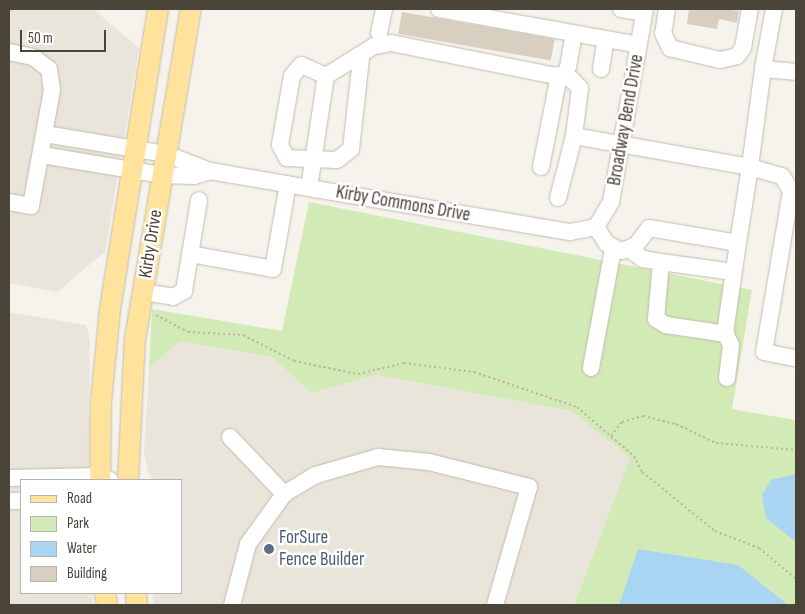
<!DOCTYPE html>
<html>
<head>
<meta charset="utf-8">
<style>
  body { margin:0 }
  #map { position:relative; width:805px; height:614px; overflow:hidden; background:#f6f3ec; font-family:"Sofia Sans Condensed",sans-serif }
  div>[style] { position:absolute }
  .residential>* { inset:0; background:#eae5da }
  .green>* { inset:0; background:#d2eab5 }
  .water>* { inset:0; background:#a9d4f2 }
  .building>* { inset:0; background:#d8cfc1; transform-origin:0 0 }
  .path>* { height:2px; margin-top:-1px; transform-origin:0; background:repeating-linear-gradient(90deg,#c4b79f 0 2.5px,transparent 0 5px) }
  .roads { filter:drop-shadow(0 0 1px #c2bbae) drop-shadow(0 0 1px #c2bbae) }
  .minor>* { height:16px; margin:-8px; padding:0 8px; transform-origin:8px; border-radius:8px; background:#fff }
  .major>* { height:20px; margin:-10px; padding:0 10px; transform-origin:10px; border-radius:10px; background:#ffe39c }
  .dots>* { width:14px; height:14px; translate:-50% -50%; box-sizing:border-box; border:2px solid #fff; border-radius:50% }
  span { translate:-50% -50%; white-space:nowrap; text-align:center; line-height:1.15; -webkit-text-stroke:5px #fff; paint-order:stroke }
  .street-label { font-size:19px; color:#4b4439 }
  .service-label { font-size:19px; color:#4e5e75 }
  .left { translate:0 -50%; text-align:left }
  .frame { position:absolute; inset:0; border:10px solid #4b4439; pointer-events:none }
  .legend { position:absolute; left:20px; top:479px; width:162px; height:115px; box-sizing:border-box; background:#fff; border:1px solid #b7b4b0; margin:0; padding:6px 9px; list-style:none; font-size:15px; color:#4b4439 }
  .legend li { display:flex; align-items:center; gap:10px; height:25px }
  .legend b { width:25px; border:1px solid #b7b4b0 }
  .scale { position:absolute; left:20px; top:30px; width:86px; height:22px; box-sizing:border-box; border:2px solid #4b4439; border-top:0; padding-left:6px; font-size:15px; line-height:18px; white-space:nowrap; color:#4b4439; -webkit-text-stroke:4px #fff; paint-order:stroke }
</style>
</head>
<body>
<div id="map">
  <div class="residential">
    <div style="clip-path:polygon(9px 9px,93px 9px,139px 48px,105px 252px,57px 292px,9px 283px)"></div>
    <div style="clip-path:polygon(9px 312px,86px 325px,90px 339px,88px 480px,21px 480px,21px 593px,92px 593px,93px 605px,9px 605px)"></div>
    <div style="clip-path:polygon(180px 341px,272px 357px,312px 393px,376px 375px,573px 411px,630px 458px,574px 605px,154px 605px,152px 593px,181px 593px,181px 480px,154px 480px,148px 472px,144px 453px,149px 368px)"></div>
  </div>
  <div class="green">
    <div style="clip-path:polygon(309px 202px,752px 290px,732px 409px,796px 420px,796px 605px,574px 605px,630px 458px,572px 411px,376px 375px,312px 393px,272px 357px,180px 341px,149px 368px,152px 309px,282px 331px)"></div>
  </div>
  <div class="water">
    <div style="clip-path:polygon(796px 474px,796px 542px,766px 518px,762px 495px,771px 480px)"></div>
    <div style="clip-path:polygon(638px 549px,738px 565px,788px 605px,619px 605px)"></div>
  </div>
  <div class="building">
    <div style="clip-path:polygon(689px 9px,724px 9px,739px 11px,737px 23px,719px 19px,717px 29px,687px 24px)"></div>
    <div style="left:402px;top:12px;width:155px;height:22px;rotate:10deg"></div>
  </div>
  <div class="path">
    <div style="left:156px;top:315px;width:36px;rotate:28deg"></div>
    <div style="left:188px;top:332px;width:55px;rotate:3.1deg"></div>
    <div style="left:243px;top:335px;width:57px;rotate:27deg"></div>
    <div style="left:294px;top:361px;width:65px;rotate:11.5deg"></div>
    <div style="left:358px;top:374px;width:47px;rotate:-13.4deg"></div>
    <div style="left:404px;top:363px;width:71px;rotate:7.3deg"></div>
    <div style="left:474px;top:372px;width:109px;rotate:18.8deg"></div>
    <div style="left:577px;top:407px;width:75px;rotate:40.7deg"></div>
    <div style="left:634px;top:456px;width:18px;rotate:63deg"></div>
    <div style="left:642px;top:472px;width:94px;rotate:38.9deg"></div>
    <div style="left:715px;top:531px;width:47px;rotate:21.1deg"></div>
    <div style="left:759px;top:548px;width:48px;rotate:40deg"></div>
    <div style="left:611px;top:436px;width:18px;rotate:-52deg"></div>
    <div style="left:622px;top:422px;width:22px;rotate:-16deg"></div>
    <div style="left:643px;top:416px;width:34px;rotate:14deg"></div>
    <div style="left:676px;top:424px;width:44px;rotate:25.4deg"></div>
    <div style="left:716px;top:443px;width:80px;rotate:5deg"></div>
  </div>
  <div class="roads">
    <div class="minor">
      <div style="left:439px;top:9px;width:203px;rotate:10.2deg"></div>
      <div style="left:621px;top:9px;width:23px;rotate:10deg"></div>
      <div style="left:667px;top:9px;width:24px;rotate:99deg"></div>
      <div style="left:663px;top:33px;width:17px;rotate:65deg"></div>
      <div style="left:670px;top:48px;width:51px;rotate:13.5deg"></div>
      <div style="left:720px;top:60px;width:17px;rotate:-13deg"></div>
      <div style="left:737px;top:56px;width:10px;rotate:-53deg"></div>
      <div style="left:743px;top:48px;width:40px;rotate:-80deg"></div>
      <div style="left:774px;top:9px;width:61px;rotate:100.4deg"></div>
      <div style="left:763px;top:69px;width:33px;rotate:5deg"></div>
      <div style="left:379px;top:33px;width:25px;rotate:-78deg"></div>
      <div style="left:9px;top:52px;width:25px;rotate:12deg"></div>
      <div style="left:33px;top:57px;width:20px;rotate:37deg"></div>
      <div style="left:49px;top:69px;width:21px;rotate:82deg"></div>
      <div style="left:52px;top:90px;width:118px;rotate:100.3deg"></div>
      <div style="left:31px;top:206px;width:22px;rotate:-170deg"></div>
      <div style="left:568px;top:67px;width:34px;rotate:-80deg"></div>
      <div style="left:601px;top:69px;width:30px;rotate:-81deg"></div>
      <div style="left:763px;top:69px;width:99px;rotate:97.6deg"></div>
      <div style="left:750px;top:167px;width:33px;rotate:16deg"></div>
      <div style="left:782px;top:176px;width:17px;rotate:59deg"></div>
      <div style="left:791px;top:191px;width:163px;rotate:99.5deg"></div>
      <div style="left:764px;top:352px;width:33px;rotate:11deg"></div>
      <div style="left:326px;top:76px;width:27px;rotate:-156deg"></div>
      <div style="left:301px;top:65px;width:14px;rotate:129deg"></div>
      <div style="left:292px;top:76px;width:70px;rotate:99.9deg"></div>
      <div style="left:280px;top:145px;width:15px;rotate:62deg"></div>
      <div style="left:287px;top:158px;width:50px;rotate:2.3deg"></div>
      <div style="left:337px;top:160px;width:18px;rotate:-38deg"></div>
      <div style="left:351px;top:149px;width:92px;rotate:-83.7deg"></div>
      <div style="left:45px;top:134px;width:123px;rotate:9.4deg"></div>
      <div style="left:166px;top:154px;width:47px;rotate:21.1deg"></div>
      <div style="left:210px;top:171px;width:100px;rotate:9.7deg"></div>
      <div style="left:309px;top:188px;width:265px;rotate:9.6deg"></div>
      <div style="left:570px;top:232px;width:26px;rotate:-11deg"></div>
      <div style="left:42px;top:155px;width:122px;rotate:9.5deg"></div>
      <div style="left:162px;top:175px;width:32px;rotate:2deg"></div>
      <div style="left:194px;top:176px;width:17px;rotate:-17deg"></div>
      <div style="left:541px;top:167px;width:94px;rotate:-78.9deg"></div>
      <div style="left:309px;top:188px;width:113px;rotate:-81.4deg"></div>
      <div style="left:326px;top:76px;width:57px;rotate:-32deg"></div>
      <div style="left:374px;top:46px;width:17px;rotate:-10deg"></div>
      <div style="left:391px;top:43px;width:184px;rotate:11.3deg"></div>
      <div style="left:571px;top:79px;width:13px;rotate:45deg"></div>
      <div style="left:580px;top:88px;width:48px;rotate:97.1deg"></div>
      <div style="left:574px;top:136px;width:179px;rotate:10deg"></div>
      <div style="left:750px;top:167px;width:77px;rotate:99deg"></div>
      <div style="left:738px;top:243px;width:90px;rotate:-170.4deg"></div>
      <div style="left:649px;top:228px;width:21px;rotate:127deg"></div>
      <div style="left:636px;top:245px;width:15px;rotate:157deg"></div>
      <div style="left:622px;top:251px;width:17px;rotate:-155deg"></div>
      <div style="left:607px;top:244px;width:20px;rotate:-123deg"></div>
      <div style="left:558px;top:198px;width:64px;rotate:-75.5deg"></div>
      <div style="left:596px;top:227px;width:29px;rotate:-59deg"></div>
      <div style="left:611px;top:202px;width:196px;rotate:-80deg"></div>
      <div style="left:630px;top:250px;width:16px;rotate:35deg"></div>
      <div style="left:643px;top:259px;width:18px;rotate:9deg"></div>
      <div style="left:661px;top:262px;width:57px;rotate:95deg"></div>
      <div style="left:656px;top:319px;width:12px;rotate:31deg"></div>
      <div style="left:666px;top:325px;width:61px;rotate:8.5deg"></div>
      <div style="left:190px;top:254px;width:84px;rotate:10.2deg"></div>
      <div style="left:273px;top:269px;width:86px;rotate:-80deg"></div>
      <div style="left:661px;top:262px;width:73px;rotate:7.9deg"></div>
      <div style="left:143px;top:292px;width:30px;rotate:9deg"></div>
      <div style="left:173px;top:297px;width:13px;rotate:-29deg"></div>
      <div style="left:184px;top:291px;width:92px;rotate:-80.6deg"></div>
      <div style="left:591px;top:368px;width:121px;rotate:-79.5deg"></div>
      <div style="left:727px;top:378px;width:33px;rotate:-83deg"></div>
      <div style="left:731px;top:345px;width:13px;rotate:-117deg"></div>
      <div style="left:725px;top:333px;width:91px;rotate:-81.8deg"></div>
      <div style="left:230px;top:437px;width:79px;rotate:46.5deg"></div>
      <div style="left:9px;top:478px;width:91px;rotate:-1.3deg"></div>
      <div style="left:100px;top:476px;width:11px;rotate:22deg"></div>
      <div style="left:9px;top:501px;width:12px"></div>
      <div style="left:232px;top:605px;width:63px;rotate:-75.3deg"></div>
      <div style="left:248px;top:544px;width:62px;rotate:-54.2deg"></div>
      <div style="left:284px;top:494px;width:37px;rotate:-31deg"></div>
      <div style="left:316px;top:475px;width:65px;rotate:-16.2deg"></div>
      <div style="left:378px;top:457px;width:51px;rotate:5.6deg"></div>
      <div style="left:429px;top:462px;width:103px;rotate:14deg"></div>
      <div style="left:529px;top:487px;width:123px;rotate:106.1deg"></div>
    </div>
    <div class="major">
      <div style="left:100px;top:480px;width:79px;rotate:-89.3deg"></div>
      <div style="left:101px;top:401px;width:92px;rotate:-84.4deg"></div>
      <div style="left:110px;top:309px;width:304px;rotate:-80.9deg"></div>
      <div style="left:128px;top:480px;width:141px;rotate:-87.2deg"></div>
      <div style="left:135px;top:339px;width:335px;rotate:-80.4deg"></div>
      <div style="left:105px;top:593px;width:12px;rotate:81deg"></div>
      <div style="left:136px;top:593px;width:12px;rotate:85deg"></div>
    </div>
  </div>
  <div class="dots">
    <div style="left:269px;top:549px;background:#5c6f8a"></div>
  </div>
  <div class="street-label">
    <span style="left:626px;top:120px;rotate:-80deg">Broadway Bend Drive</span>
    <span style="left:403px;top:204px;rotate:10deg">Kirby Commons Drive</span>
    <span style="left:151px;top:244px;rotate:-81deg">Kirby Drive</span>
  </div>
  <div class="service-label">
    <span class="left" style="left:279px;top:549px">ForSure<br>Fence Builder</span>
  </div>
  <div class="frame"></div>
  <ul class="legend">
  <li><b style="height:6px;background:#ffe39c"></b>Road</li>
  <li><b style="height:14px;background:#d2eab5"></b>Park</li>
  <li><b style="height:14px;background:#a9d4f2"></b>Water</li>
  <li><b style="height:14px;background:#d8cfc1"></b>Building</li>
  </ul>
  <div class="scale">50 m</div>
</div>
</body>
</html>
